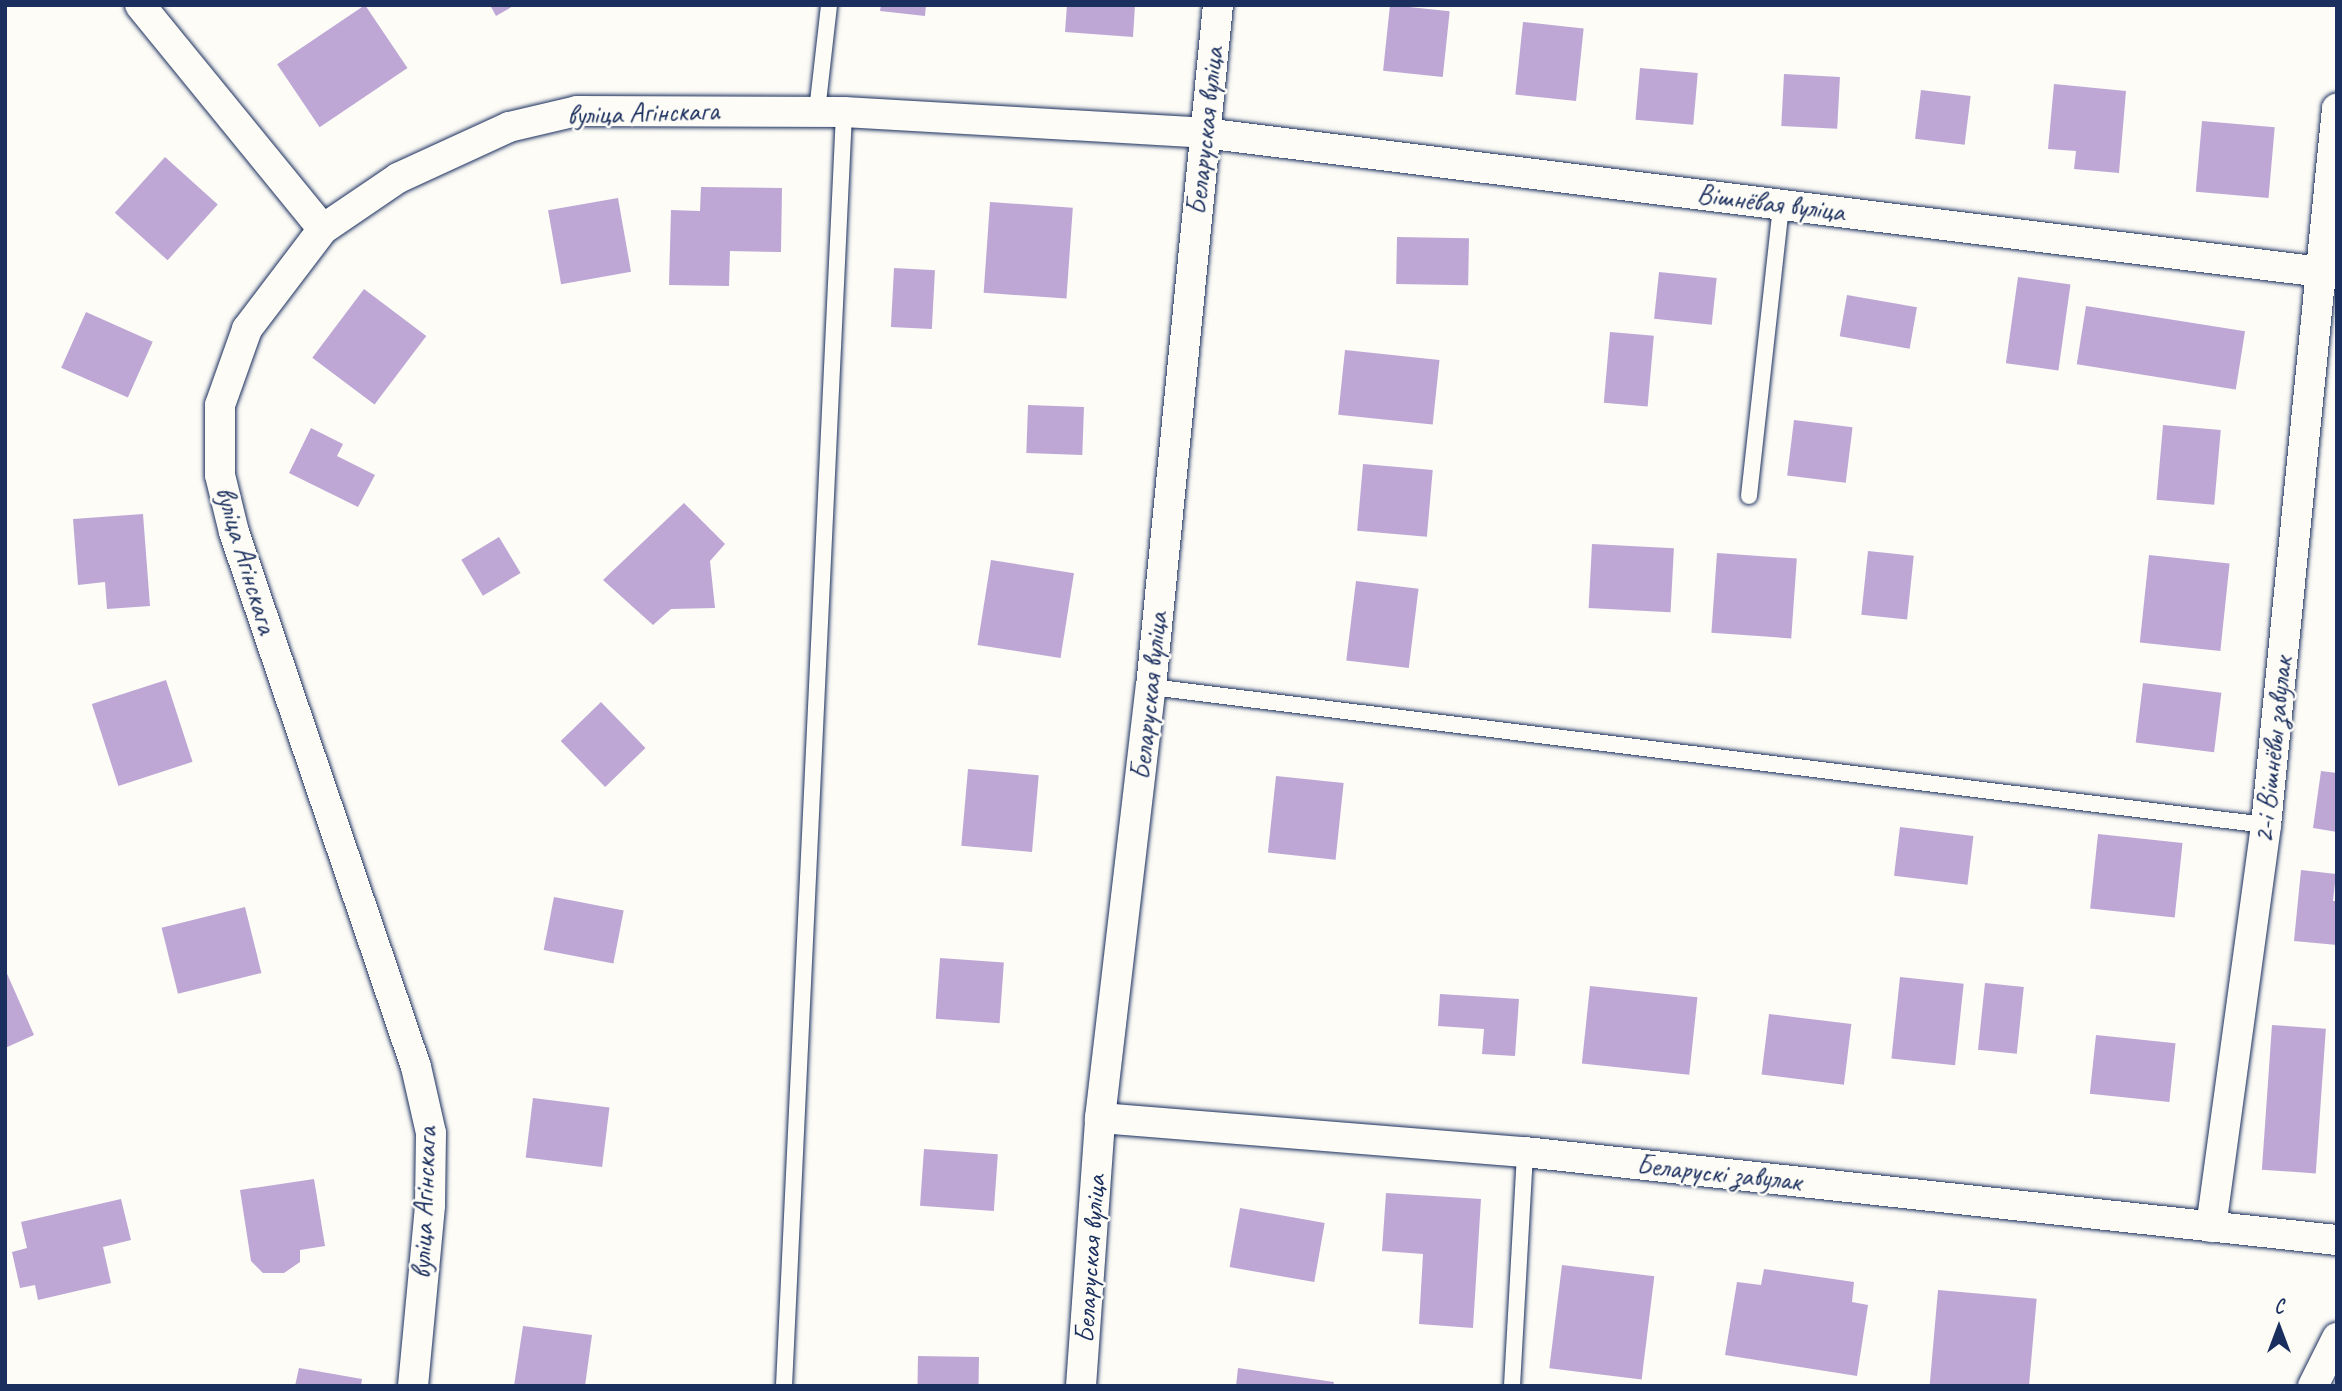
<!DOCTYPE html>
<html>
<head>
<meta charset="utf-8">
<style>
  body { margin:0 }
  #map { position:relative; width:2342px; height:1391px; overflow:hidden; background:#fdfcf7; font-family:Caveat,sans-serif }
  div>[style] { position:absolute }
  .building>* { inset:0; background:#bea7d5; transform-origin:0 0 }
  .roads { filter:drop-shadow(0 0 2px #1b2f5e) drop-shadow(0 0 2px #1b2f5e) }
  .service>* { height:16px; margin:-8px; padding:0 8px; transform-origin:8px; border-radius:8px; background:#fdfcf7 }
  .minor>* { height:30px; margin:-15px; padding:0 15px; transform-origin:15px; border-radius:15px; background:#fdfcf7 }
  span { translate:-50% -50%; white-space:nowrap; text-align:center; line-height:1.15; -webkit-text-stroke:5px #fdfcf7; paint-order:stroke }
  .street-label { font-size:28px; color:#1b2f5e }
  .frame { position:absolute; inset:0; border:7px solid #1b2f5e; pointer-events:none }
  .north { position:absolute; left:2244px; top:1293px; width:70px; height:70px; -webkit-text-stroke:5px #fdfcf7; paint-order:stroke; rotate:0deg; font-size:19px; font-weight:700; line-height:28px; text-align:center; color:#1b2f5e }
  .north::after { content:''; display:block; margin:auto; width:24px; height:32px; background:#1b2f5e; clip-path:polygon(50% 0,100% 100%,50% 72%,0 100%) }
</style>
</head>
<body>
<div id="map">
  <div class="building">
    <div style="left:365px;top:5px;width:76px;height:106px;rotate:56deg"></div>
    <div style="clip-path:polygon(490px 5px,515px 5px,496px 16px)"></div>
    <div style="clip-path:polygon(881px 5px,926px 5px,925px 16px,880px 11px)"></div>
    <div style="clip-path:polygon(1067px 5px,1135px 5px,1133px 37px,1065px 32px)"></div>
    <div style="left:1390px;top:5px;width:60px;height:66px;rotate:6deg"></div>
    <div style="left:1523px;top:22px;width:61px;height:73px;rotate:6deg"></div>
    <div style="left:1640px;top:68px;width:58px;height:52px;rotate:5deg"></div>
    <div style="left:1784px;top:74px;width:56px;height:52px;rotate:3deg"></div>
    <div style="clip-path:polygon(2054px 84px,2126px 91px,2119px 173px,2074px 169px,2076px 151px,2048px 149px)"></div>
    <div style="left:1921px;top:90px;width:50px;height:49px;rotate:7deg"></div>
    <div style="left:2202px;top:121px;width:73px;height:71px;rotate:5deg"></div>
    <div style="left:165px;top:157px;width:71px;height:75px;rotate:42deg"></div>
    <div style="clip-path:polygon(701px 187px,782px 188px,781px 252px,730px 251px,729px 286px,669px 285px,671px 210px,700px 211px)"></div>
    <div style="left:618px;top:198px;width:75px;height:71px;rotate:80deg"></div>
    <div style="left:990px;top:202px;width:83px;height:91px;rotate:4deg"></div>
    <div style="left:1397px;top:237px;width:72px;height:47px;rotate:1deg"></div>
    <div style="left:894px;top:268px;width:41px;height:59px;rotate:3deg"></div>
    <div style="left:1659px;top:272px;width:58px;height:47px;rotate:6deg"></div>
    <div style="left:2018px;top:277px;width:53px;height:87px;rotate:8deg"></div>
    <div style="left:364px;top:289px;width:78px;height:86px;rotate:37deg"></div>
    <div style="left:1847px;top:295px;width:71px;height:42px;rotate:10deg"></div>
    <div style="left:2086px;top:306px;width:161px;height:59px;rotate:9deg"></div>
    <div style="left:86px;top:312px;width:73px;height:61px;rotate:24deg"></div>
    <div style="left:1610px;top:332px;width:44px;height:71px;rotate:5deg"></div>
    <div style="left:1345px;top:350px;width:95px;height:65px;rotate:6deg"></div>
    <div style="left:1028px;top:405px;width:56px;height:48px;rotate:2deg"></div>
    <div style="left:1794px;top:420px;width:59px;height:56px;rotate:7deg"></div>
    <div style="left:2163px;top:425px;width:58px;height:75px;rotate:5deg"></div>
    <div style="clip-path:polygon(311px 428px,343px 444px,337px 456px,375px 475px,358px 507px,289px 473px)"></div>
    <div style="left:1363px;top:464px;width:70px;height:67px;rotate:5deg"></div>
    <div style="clip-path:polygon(684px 503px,725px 544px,710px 561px,715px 608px,671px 609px,653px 625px,603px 580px)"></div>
    <div style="clip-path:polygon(143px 514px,150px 606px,107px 609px,105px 582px,78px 585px,73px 519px)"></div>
    <div style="left:499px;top:537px;width:42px;height:44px;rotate:59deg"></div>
    <div style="left:1592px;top:544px;width:82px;height:64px;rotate:3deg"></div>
    <div style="left:1868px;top:551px;width:46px;height:64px;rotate:6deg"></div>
    <div style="left:1717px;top:553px;width:80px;height:80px;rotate:4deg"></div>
    <div style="left:2149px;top:555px;width:81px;height:88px;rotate:6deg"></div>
    <div style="left:991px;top:560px;width:84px;height:86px;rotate:9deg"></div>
    <div style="left:1356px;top:581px;width:63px;height:80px;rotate:7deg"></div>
    <div style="left:166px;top:680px;width:86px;height:78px;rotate:72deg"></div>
    <div style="left:2143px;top:683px;width:79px;height:60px;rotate:7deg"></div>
    <div style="left:601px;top:702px;width:64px;height:56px;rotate:46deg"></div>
    <div style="left:968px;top:769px;width:71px;height:77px;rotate:5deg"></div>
    <div style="clip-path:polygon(2321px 771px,2337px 773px,2337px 832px,2313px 828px)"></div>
    <div style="left:1276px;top:776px;width:68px;height:77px;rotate:6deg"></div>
    <div style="left:1900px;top:827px;width:74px;height:49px;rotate:7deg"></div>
    <div style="left:2098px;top:834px;width:85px;height:75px;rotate:6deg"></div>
    <div style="clip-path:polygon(2301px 870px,2336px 874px,2333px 901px,2337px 901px,2337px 945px,2294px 941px)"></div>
    <div style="left:554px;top:897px;width:71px;height:54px;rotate:11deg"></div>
    <div style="left:245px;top:907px;width:68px;height:86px;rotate:76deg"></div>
    <div style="left:940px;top:958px;width:64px;height:61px;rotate:4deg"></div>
    <div style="clip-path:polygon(5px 969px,34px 1035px,5px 1048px)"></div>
    <div style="left:1900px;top:977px;width:64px;height:82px;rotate:6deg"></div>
    <div style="left:1985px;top:983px;width:39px;height:67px;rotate:6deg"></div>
    <div style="left:1590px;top:986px;width:108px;height:78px;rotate:6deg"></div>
    <div style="clip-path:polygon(1440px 994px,1519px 999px,1515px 1056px,1482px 1054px,1484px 1029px,1438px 1026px)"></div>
    <div style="left:1769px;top:1014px;width:83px;height:61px;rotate:7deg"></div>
    <div style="left:2272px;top:1025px;width:54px;height:145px;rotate:4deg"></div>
    <div style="left:2096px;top:1035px;width:80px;height:59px;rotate:6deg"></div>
    <div style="left:533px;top:1098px;width:77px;height:60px;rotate:7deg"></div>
    <div style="left:924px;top:1149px;width:74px;height:57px;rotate:4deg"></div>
    <div style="clip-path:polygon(314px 1179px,325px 1246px,300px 1250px,300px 1262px,284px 1273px,263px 1273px,251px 1261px,240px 1190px)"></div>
    <div style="clip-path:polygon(1386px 1193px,1481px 1199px,1473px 1328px,1419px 1324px,1423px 1254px,1382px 1251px)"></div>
    <div style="clip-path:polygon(121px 1199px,131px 1240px,103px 1247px,111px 1283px,38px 1300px,35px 1285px,20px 1288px,12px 1252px,27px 1248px,21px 1222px)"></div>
    <div style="left:1240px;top:1208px;width:86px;height:60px;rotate:10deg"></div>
    <div style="left:1562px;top:1265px;width:93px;height:104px;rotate:7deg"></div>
    <div style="clip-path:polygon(1764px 1269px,1854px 1282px,1852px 1302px,1868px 1305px,1857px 1376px,1725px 1355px,1737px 1282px,1761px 1285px)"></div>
    <div style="left:1938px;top:1290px;width:99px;height:96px;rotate:5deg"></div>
    <div style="clip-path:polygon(523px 1326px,592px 1335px,585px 1386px,514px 1386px)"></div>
    <div style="left:918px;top:1356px;width:61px;height:30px;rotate:1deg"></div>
    <div style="clip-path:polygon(299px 1368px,362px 1379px,361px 1386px,295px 1386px)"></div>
    <div style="clip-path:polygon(1238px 1368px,1334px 1382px,1333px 1386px,1236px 1386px)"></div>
  </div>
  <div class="roads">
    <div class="service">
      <div style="left:817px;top:111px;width:107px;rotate:-83.5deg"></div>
      <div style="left:1749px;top:496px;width:294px;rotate:-83.7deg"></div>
      <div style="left:1151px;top:687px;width:1124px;rotate:7.06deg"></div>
      <div style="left:784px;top:1386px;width:1275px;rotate:-87.3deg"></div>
      <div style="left:1512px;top:1386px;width:234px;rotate:-86.8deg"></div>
    </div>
    <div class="minor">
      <div style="left:140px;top:5px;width:289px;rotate:50.8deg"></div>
      <div style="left:1100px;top:1118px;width:426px;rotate:4.6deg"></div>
      <div style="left:1525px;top:1152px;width:817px;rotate:6.19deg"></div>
      <div style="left:2211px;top:1227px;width:406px;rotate:-82.2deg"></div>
      <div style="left:2266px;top:825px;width:720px;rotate:-84.34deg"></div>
      <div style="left:413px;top:1386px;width:182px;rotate:-84.6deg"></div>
      <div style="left:430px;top:1205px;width:72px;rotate:-89.2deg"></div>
      <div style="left:431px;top:1133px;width:68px;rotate:-102.8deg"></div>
      <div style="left:416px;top:1067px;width:565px;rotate:-108.79deg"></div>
      <div style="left:234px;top:532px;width:59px;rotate:-103.8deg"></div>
      <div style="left:220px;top:475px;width:70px;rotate:-90deg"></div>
      <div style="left:220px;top:405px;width:81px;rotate:-70.4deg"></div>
      <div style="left:247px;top:329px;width:126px;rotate:-52.8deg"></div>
      <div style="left:323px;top:229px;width:91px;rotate:-34.2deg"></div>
      <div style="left:398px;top:178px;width:122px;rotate:-24.7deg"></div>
      <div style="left:509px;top:127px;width:70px;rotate:-13.2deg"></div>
      <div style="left:577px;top:111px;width:267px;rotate:0.2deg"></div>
      <div style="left:844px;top:112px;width:361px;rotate:3.3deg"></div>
      <div style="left:1204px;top:133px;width:1142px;rotate:7.09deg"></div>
      <div style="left:1081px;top:1386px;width:269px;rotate:-85.9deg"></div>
      <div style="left:1100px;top:1118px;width:434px;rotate:-83.3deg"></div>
      <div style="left:1151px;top:687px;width:685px;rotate:-84.39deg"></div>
      <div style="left:2313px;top:1386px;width:54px;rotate:-63.4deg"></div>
    </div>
  </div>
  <div class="street-label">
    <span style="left:643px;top:113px;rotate:-2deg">вуліца Агінскага</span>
    <span style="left:1205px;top:131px;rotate:-84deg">Беларуская вуліца</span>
    <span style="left:1771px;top:203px;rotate:7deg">Вішнёвая вуліца</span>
    <span style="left:246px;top:560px;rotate:73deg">вуліца Агінскага</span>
    <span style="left:1149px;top:696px;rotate:-84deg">Беларуская вуліца</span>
    <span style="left:2273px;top:750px;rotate:-84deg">2-і Вішнёвы завулак</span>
    <span style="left:1719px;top:1173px;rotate:6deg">Беларускі завулак</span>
    <span style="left:424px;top:1203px;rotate:-88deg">вуліца Агінскага</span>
    <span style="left:1090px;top:1259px;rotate:-86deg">Беларуская вуліца</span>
  </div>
  <div class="frame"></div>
  <div class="north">С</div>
</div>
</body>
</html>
